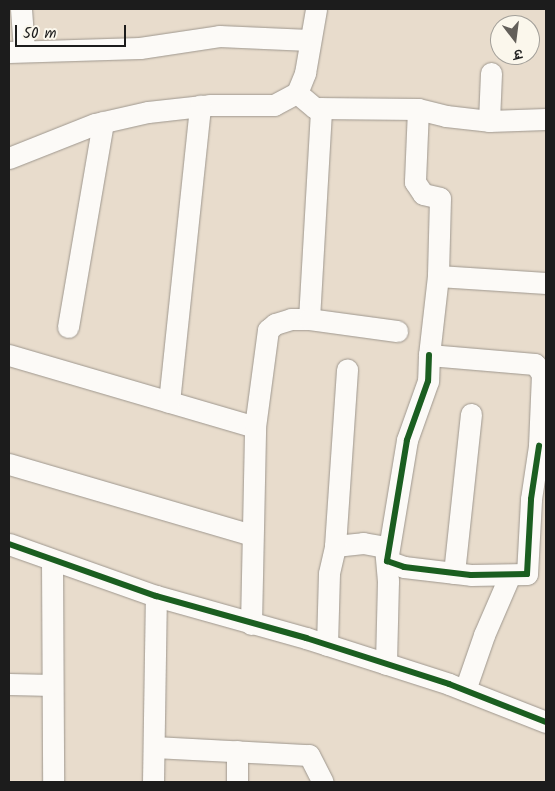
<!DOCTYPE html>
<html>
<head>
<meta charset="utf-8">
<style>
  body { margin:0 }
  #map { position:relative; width:555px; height:791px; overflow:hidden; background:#e8dccc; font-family:Kalam,"Playpen Sans Deva",sans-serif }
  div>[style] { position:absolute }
  .roads { filter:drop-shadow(0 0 1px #9e978e) drop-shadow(0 0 1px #9e978e) }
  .minor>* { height:21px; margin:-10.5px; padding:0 10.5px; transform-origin:10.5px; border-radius:10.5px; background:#fcfaf7 }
  .cycleway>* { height:6px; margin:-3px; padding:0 3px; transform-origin:3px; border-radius:3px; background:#1b5e20 }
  span { translate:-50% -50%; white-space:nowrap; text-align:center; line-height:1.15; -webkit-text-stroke:5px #fbf7ec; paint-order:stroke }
  .frame { position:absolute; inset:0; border:10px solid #1c1c1c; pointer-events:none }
  .north { position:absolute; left:490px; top:15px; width:50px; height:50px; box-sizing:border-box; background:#fbf7ec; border:1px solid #a29f99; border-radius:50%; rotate:165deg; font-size:14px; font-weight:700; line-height:20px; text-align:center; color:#1c1c1c }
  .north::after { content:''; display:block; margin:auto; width:18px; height:22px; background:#635f5a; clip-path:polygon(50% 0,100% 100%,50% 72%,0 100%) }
  .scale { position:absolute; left:15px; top:25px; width:111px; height:22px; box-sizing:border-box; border:2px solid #1c1c1c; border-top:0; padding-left:6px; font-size:15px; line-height:18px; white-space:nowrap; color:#1c1c1c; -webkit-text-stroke:4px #fbf7ec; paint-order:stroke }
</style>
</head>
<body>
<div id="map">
  <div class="roads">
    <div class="minor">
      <div style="left:21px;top:9px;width:41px;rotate:85.8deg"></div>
      <div style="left:9px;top:52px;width:131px;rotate:-1.7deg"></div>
      <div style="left:140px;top:48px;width:80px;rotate:-8.6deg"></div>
      <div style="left:219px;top:36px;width:90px;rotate:2.5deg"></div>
      <div style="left:297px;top:93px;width:23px;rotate:40deg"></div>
      <div style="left:315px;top:108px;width:103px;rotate:0.6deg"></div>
      <div style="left:418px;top:109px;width:29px;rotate:14deg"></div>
      <div style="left:446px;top:116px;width:43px;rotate:6.6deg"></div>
      <div style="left:489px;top:121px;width:57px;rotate:-2deg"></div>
      <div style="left:418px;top:109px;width:73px;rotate:92.4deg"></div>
      <div style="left:415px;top:182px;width:14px;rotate:56deg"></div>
      <div style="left:423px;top:194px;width:17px;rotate:13deg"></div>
      <div style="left:440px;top:198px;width:78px;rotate:91.5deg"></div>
      <div style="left:438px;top:276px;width:80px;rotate:96.5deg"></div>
      <div style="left:429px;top:355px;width:106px;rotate:4.9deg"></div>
      <div style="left:535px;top:364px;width:12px;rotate:55deg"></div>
      <div style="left:542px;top:374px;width:72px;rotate:92.4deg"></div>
      <div style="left:539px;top:446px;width:7px"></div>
      <div style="left:489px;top:121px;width:48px;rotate:-87.6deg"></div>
      <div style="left:9px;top:158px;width:92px;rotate:-21.6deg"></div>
      <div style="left:95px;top:124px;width:54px;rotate:-12.8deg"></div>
      <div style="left:148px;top:112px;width:62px;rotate:-6.4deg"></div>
      <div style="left:210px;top:105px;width:64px"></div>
      <div style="left:274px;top:105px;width:26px;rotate:-28deg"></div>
      <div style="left:297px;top:93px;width:22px;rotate:-68deg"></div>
      <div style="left:305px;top:73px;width:65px;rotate:-80.2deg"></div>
      <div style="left:438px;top:276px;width:108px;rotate:3.7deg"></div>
      <div style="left:309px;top:319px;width:211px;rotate:-86.7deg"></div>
      <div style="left:68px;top:327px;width:208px;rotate:-80.3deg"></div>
      <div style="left:9px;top:355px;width:256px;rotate:16.3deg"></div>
      <div style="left:429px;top:355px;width:26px;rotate:92deg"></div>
      <div style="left:428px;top:381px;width:63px;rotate:109.6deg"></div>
      <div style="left:407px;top:440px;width:123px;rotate:99.4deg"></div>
      <div style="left:387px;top:561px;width:18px;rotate:19deg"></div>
      <div style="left:404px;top:567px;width:67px;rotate:6.8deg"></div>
      <div style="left:471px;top:575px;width:56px;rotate:-1deg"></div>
      <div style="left:527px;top:574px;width:75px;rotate:-86.9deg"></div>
      <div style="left:531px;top:499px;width:54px;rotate:-81.4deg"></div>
      <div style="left:169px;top:402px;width:298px;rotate:-84deg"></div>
      <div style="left:9px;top:464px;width:253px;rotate:16.3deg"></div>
      <div style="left:9px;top:544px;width:156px;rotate:19.5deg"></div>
      <div style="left:156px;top:596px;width:156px;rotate:15.6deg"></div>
      <div style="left:306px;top:638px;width:150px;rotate:17.8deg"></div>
      <div style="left:449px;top:684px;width:104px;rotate:21.4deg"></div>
      <div style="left:335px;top:546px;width:28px;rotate:-6deg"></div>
      <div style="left:363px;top:543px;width:22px;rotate:10deg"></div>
      <div style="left:385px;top:547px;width:34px;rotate:85deg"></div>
      <div style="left:388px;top:581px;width:83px;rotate:91.4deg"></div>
      <div style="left:52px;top:560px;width:222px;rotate:89.7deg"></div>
      <div style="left:454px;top:573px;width:160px;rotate:-83.9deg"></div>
      <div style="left:251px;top:624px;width:197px;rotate:-88.8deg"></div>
      <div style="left:255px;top:427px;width:98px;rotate:-82.4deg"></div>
      <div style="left:268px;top:330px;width:9px;rotate:-41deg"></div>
      <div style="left:275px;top:324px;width:17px;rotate:-17deg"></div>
      <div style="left:291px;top:319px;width:18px"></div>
      <div style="left:309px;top:319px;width:89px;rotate:7.8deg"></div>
      <div style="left:327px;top:645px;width:72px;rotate:-88.4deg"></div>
      <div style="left:329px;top:573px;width:28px;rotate:-77deg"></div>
      <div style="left:335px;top:546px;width:177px;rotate:-86.1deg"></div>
      <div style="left:9px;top:684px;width:43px;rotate:1.3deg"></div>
      <div style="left:465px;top:690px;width:58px;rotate:-70.9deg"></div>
      <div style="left:484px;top:635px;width:65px;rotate:-66.6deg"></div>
      <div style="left:154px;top:747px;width:155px;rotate:3deg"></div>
      <div style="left:309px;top:755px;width:30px;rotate:63deg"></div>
      <div style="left:153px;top:782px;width:186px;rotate:-89.1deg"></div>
      <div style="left:237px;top:782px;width:31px;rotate:-90deg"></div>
    </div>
  </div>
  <div class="cycleway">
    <div style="left:429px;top:355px;width:26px;rotate:92deg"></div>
    <div style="left:428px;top:381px;width:63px;rotate:109.6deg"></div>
    <div style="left:407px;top:440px;width:123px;rotate:99.4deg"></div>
    <div style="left:387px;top:561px;width:18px;rotate:19deg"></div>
    <div style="left:404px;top:567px;width:67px;rotate:6.8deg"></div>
    <div style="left:471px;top:575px;width:56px;rotate:-1deg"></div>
    <div style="left:527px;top:574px;width:75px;rotate:-86.9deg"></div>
    <div style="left:531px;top:499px;width:54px;rotate:-81.4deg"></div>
    <div style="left:9px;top:544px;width:156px;rotate:19.5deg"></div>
    <div style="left:156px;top:596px;width:156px;rotate:15.6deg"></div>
    <div style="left:306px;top:638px;width:150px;rotate:17.8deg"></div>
    <div style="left:449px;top:684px;width:104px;rotate:21.4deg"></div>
  </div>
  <div class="frame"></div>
  <div class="north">उ</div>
  <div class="scale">50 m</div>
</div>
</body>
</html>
